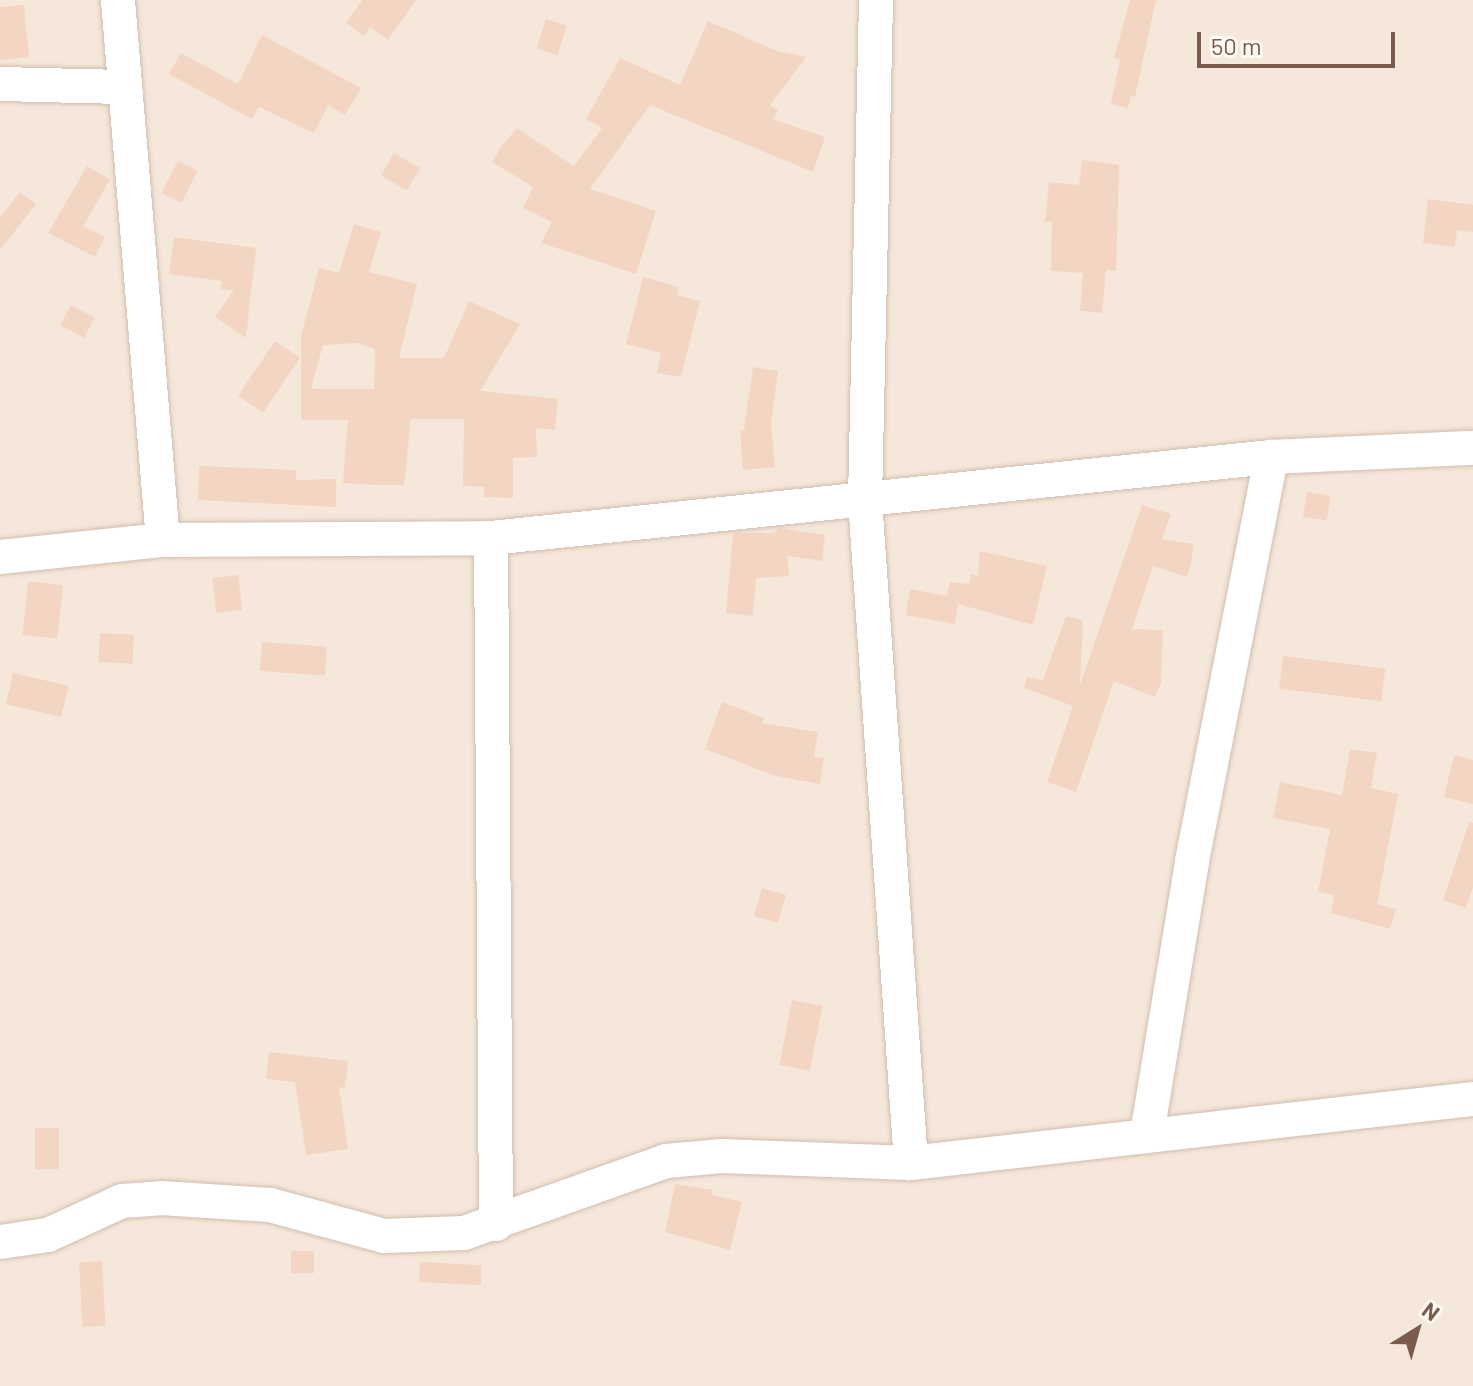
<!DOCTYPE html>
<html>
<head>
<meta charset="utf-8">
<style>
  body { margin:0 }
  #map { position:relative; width:1473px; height:1386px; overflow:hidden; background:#fdf6ec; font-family:Barlow,sans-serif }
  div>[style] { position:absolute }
  .residential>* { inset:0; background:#f5e8da; transform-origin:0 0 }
  .building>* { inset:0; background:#f3d5c3; transform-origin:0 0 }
  .roads { filter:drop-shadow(0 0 2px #d1beb0) drop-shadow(0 0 2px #d1beb0) }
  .minor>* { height:34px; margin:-17px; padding:0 17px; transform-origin:17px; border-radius:17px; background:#fff }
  span { translate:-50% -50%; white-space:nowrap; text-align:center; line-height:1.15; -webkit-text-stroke:7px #fffaf3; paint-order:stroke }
  .north { position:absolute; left:1377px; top:1290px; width:80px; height:80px; -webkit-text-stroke:6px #fffaf3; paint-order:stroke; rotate:37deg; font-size:22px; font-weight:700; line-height:32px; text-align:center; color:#7a5c4d }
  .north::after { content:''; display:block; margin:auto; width:28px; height:36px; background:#7a5c4d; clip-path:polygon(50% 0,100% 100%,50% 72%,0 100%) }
  .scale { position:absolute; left:1197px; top:32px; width:198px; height:36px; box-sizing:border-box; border:4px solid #7a5c4d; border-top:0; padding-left:10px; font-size:24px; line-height:28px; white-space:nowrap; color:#7a5c4d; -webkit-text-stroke:6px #fffaf3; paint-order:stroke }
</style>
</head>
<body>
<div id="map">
  <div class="residential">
    <div style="left:0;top:0;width:1473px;height:1386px"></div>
  </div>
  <div class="building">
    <div style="clip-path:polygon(362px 0,416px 0,388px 40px,370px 27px,364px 36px,346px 23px)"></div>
    <div style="clip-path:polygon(1130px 0,1156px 0,1135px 97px,1131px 96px,1128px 108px,1111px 104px,1120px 60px,1114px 58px)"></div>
    <div style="clip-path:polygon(24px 5px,29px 57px,0 60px,0 7px)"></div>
    <div style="left:546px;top:19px;width:22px;height:31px;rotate:18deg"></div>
    <div style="clip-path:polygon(708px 21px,777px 51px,806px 57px,770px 105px,778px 111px,772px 119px,825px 137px,813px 172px,650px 105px,590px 189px,656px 211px,636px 274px,541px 243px,552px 222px,523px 208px,533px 187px,492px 162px,502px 145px,517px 128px,574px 166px,602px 128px,586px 119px,620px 58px,680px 85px)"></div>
    <div style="clip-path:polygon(262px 35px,361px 88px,345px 115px,328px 105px,314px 133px,259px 107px,252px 119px,169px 74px,181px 53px,238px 84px)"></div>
    <div style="left:394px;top:153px;width:30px;height:26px;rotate:30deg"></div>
    <div style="clip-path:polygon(1082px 160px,1119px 165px,1116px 271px,1106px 270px,1102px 313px,1080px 311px,1083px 273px,1051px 271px,1052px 222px,1045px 221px,1049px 182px,1079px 185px)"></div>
    <div style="left:178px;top:161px;width:22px;height:36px;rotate:27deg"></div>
    <div style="clip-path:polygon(87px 166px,110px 180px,83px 226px,105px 237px,95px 257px,48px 233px)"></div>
    <div style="clip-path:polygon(20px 192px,36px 204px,0 250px,0 217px)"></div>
    <div style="clip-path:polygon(1428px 199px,1473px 205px,1473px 232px,1457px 230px,1455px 247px,1423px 243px)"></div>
    <div style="clip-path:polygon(evenodd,354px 224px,381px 232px,369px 272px,417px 284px,399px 358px,444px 358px,469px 301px,520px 324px,480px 391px,558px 399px,555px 430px,536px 428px,537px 457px,513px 458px,513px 498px,484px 497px,484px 487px,463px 486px,464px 419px,411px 419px,404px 485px,378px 485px,343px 483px,348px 420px,301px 420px,301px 336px,319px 268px,339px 273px,354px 224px,357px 343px,375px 349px,374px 389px,311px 389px,323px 345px,357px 343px)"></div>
    <div style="clip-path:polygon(174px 237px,256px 248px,246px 338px,215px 317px,234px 290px,221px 289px,222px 281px,169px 274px)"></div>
    <div style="clip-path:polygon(643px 277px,679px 287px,677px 295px,700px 301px,681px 377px,657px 373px,661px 353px,626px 344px)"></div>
    <div style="left:71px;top:305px;width:27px;height:23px;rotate:28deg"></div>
    <div style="left:275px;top:341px;width:30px;height:66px;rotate:34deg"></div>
    <div style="clip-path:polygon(753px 367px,778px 371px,771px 423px,775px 467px,743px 470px,740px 430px,744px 430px)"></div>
    <div style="clip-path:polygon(199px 466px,296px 470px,296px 480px,336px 479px,336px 507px,198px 500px)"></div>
    <div style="left:1307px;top:492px;width:24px;height:25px;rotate:9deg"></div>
    <div style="clip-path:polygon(1142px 505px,1171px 514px,1162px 539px,1194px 544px,1191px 564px,1187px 577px,1153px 566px,1132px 629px,1163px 630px,1161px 683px,1155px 697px,1114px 681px,1076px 792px,1047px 782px,1073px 706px,1024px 688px,1027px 677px,1043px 680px,1066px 616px,1083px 620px,1080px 685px)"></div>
    <div style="clip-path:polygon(779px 528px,825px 535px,822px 561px,787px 556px,789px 576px,756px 578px,753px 616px,726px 613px,733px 533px,774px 533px)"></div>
    <div style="clip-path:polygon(980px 551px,1047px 566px,1033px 625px,958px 604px,955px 624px,906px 615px,910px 589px,947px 596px,950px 582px,969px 584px,971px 574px,978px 576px)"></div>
    <div style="left:238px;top:575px;width:35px;height:26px;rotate:83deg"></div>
    <div style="left:63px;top:585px;width:54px;height:35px;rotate:96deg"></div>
    <div style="left:100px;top:633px;width:34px;height:29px;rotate:3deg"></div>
    <div style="left:262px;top:642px;width:65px;height:29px;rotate:4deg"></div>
    <div style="left:1283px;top:656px;width:103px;height:33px;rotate:7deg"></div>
    <div style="left:13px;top:673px;width:57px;height:32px;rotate:13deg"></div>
    <div style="clip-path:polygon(722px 702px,764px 718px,762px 723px,818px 732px,814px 757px,824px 758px,820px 784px,776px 776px,705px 749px)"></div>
    <div style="clip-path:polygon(1350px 749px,1377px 753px,1371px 788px,1398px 794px,1377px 904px,1396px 909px,1390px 929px,1331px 913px,1334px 895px,1318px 892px,1330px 829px,1273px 818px,1280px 782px,1342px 795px)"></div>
    <div style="clip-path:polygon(1454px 755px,1473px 760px,1473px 804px,1444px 797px)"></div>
    <div style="clip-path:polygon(1469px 822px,1473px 823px,1473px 887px,1466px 908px,1443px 900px)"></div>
    <div style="left:762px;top:888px;width:25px;height:29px;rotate:16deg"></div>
    <div style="left:792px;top:1000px;width:31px;height:66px;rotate:11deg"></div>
    <div style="clip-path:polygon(269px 1052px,348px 1061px,345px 1088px,339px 1087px,348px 1149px,306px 1155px,295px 1082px,266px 1079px)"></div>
    <div style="left:35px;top:1128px;width:24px;height:41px"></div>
    <div style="clip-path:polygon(675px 1184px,713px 1190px,712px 1195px,742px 1202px,730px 1250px,665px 1232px)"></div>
    <div style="left:314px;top:1251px;width:22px;height:23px;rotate:90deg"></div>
    <div style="left:102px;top:1261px;width:65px;height:23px;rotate:87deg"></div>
    <div style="left:420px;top:1262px;width:62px;height:20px;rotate:3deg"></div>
  </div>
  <div class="roads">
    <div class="minor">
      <div style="left:118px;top:0;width:542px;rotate:85.24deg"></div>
      <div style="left:876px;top:0;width:500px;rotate:91.26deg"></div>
      <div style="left:865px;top:500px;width:665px;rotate:86.03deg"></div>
      <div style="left:0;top:84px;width:122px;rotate:1.4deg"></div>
      <div style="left:491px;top:538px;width:686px;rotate:89.58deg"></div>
      <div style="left:0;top:557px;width:164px;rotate:-6deg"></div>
      <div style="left:163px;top:540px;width:328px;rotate:-0.3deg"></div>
      <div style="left:491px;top:538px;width:784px;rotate:-5.93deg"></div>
      <div style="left:1271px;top:457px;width:202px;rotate:-2.6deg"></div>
      <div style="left:1147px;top:1134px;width:277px;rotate:-80.6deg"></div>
      <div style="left:1192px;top:861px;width:412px;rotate:-78.9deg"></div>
      <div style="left:0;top:1242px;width:49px;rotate:-8.3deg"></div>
      <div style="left:48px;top:1235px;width:81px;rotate:-24.7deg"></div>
      <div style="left:122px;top:1201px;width:39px;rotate:-4deg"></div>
      <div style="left:161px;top:1198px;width:109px;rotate:3.7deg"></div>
      <div style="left:270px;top:1205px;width:118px;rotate:15.2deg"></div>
      <div style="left:384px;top:1236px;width:80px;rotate:-2.1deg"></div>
      <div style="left:464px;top:1233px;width:214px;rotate:-19.6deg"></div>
      <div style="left:666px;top:1161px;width:56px;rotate:-5.1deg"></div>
      <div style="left:722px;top:1156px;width:189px;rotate:2.1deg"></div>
      <div style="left:911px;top:1163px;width:566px;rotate:-6.5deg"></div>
    </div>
  </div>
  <div class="north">N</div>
  <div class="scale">50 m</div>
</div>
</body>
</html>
